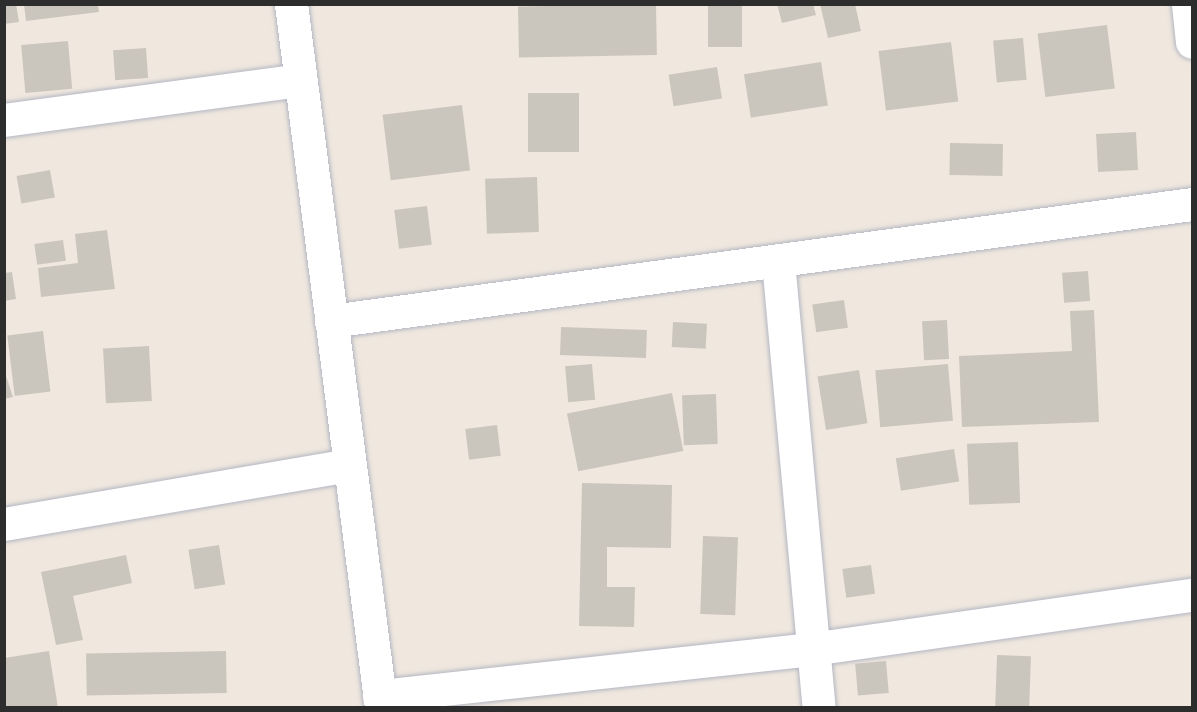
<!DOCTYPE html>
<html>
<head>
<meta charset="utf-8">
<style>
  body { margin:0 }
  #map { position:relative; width:1197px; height:712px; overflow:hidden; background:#f0e8df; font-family:Raleway,sans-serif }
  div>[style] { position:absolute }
  .building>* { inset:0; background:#cbc6bd; transform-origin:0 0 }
  .roads { filter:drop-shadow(0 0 2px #b3b6c2) drop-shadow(0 0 2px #b3b6c2) }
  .minor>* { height:33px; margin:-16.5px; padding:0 16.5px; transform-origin:16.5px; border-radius:16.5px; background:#fff }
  span { translate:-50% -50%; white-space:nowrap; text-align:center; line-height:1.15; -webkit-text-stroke:4.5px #fff; paint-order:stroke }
  .frame { position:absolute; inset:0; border:6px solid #2d2d2d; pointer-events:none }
</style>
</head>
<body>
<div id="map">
  <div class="building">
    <div style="clip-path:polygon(4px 4px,16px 4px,19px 22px,4px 24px)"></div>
    <div style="left:656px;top:4px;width:51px;height:138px;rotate:89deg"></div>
    <div style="left:708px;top:4px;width:34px;height:43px"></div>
    <div style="clip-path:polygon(777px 4px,813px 4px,816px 15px,782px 23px)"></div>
    <div style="clip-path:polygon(820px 4px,855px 4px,861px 31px,828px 38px)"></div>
    <div style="clip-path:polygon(24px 5px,98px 5px,99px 12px,26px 21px)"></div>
    <div style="left:1107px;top:25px;width:64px;height:70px;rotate:83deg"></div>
    <div style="left:1023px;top:38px;width:42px;height:30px;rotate:85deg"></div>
    <div style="left:68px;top:41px;width:48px;height:47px;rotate:85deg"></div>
    <div style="left:951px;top:42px;width:60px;height:73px;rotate:83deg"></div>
    <div style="left:146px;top:48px;width:30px;height:33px;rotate:86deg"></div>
    <div style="left:821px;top:62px;width:44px;height:78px;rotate:81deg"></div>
    <div style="left:717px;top:67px;width:32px;height:49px;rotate:81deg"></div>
    <div style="left:528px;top:93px;width:51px;height:59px"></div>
    <div style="left:462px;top:105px;width:66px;height:80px;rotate:83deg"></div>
    <div style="left:1136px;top:132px;width:38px;height:40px;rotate:87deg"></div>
    <div style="left:950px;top:143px;width:53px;height:32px;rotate:1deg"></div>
    <div style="left:50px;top:170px;width:28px;height:34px;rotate:80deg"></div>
    <div style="left:537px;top:177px;width:55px;height:52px;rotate:88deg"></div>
    <div style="left:427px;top:206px;width:39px;height:33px;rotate:83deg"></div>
    <div style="clip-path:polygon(107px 230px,115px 289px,41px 297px,38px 268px,78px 263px,75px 234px)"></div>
    <div style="left:63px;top:240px;width:21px;height:29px;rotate:82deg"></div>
    <div style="left:1088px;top:271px;width:30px;height:26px;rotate:86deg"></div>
    <div style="clip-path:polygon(12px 272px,16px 299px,4px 301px,4px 273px)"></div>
    <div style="left:844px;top:300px;width:28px;height:32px;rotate:82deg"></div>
    <div style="clip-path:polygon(1094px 310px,1099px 422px,962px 427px,959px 356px,1072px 351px,1070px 311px)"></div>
    <div style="left:947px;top:320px;width:39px;height:25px;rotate:87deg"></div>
    <div style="left:673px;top:322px;width:34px;height:25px;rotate:3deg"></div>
    <div style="left:561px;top:327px;width:86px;height:28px;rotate:2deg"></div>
    <div style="left:43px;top:331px;width:61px;height:36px;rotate:83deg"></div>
    <div style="left:149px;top:346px;width:55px;height:46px;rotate:87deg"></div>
    <div style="left:592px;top:364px;width:36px;height:27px;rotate:85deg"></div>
    <div style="left:948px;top:364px;width:57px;height:73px;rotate:85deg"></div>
    <div style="clip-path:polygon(4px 370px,13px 397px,4px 399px)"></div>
    <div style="left:859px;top:370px;width:54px;height:42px;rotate:81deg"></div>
    <div style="left:672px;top:393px;width:59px;height:107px;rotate:79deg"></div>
    <div style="left:716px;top:394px;width:50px;height:34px;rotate:88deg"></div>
    <div style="left:497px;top:425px;width:31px;height:32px;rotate:83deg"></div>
    <div style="left:1018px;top:442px;width:61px;height:51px;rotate:88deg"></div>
    <div style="left:954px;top:449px;width:33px;height:59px;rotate:81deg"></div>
    <div style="clip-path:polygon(582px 483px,672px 485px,671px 548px,607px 547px,607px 587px,635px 587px,634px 627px,579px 626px)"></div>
    <div style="left:703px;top:536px;width:35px;height:78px;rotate:2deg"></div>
    <div style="left:219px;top:545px;width:40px;height:31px;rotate:81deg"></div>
    <div style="clip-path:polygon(126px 555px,132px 583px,73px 596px,83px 640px,56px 645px,41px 572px)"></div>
    <div style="left:871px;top:565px;width:29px;height:29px;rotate:82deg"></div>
    <div style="clip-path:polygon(49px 651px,58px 708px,4px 708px,4px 658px)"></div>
    <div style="left:226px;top:651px;width:42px;height:140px;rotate:89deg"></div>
    <div style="left:997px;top:655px;width:34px;height:52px;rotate:2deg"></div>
    <div style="left:886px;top:661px;width:32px;height:31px;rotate:85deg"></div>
  </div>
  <div class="roads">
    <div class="minor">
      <div style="left:291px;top:4px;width:710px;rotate:82.71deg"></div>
      <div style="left:1188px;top:4px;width:38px;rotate:84deg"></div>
      <div style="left:4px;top:120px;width:299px;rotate:-7.7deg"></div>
      <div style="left:778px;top:261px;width:449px;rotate:84.8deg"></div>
      <div style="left:331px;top:321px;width:869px;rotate:-7.74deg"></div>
      <div style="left:4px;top:524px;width:350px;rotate:-9.7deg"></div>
      <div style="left:379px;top:696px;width:435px;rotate:-6.2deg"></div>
      <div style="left:811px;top:649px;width:385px;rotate:-8.1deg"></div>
    </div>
  </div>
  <div class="frame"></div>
</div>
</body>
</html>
